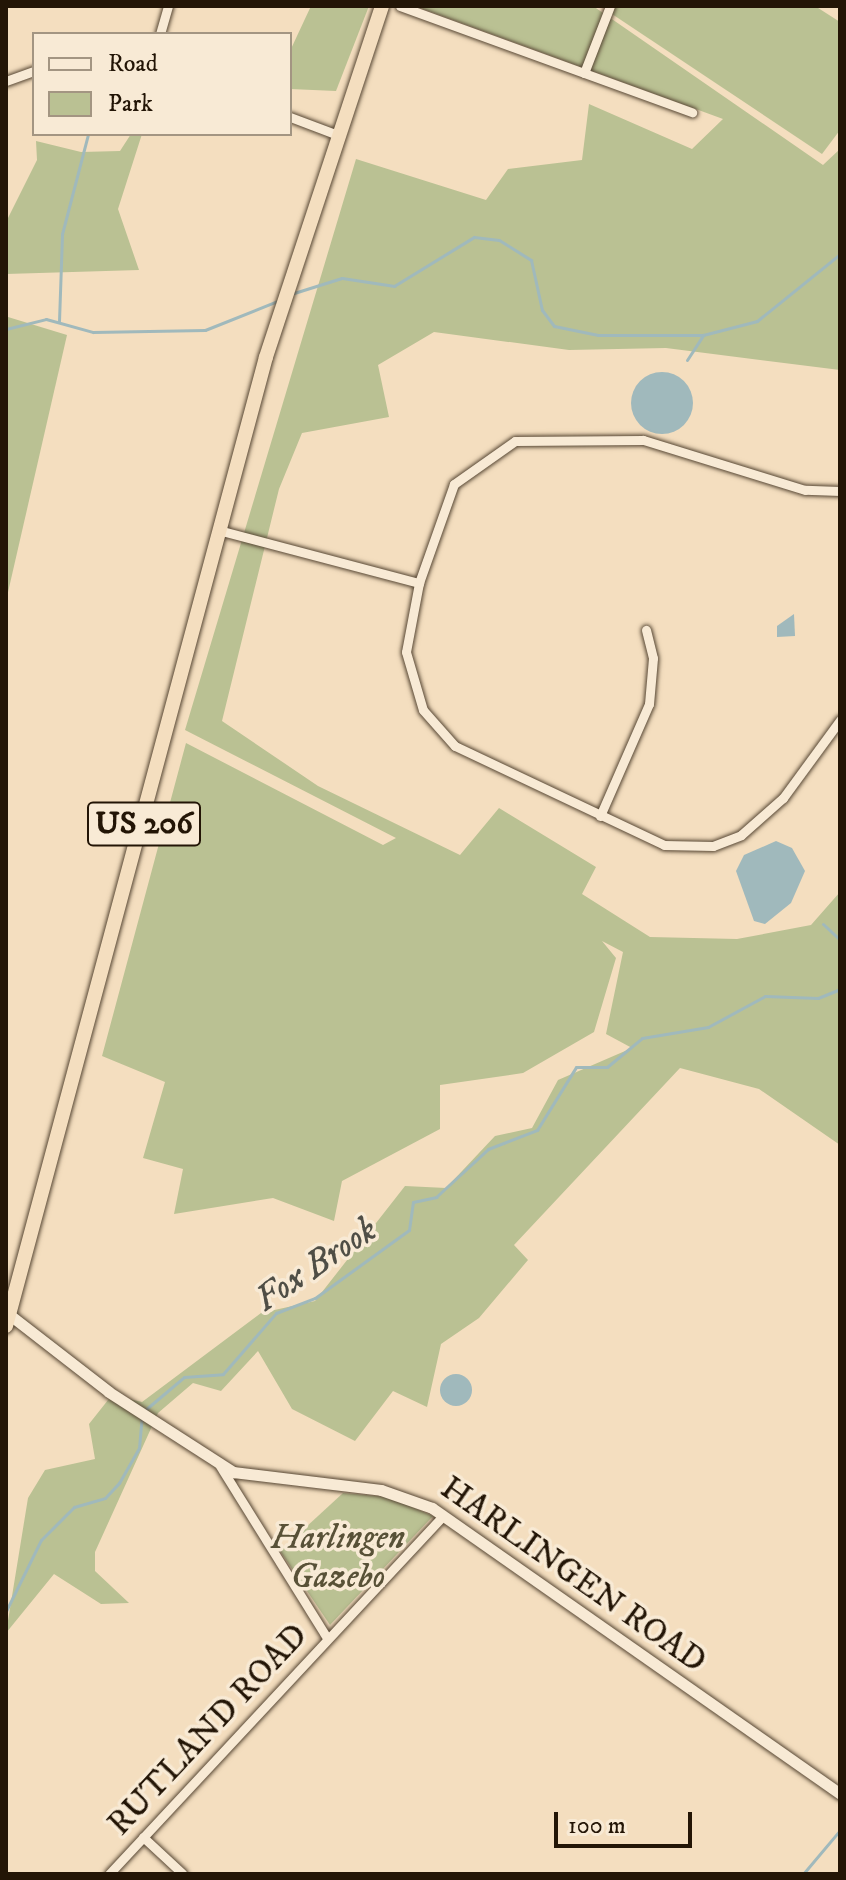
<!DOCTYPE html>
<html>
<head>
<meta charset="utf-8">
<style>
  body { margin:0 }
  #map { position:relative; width:846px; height:1880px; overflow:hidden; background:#f4debf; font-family:"IM FELL DW Pica",serif }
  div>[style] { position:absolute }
  .green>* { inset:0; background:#bac193 }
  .water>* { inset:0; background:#a0b9bc }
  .round { border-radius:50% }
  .stream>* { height:3px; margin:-1.5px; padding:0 1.5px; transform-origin:1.5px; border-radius:1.5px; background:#a0b9bc }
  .roads { filter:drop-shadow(0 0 2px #574734) drop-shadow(0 0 2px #574734) }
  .minor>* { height:9px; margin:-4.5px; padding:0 4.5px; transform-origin:4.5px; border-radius:4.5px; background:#f8ead5 }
  .tertiary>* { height:11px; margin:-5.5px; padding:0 5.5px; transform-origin:5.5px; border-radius:5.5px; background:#f8ead5 }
  .trunk>* { height:14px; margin:-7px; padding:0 7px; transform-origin:7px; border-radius:7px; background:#f4debf }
  span { translate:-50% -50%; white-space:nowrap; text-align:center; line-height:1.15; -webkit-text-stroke:7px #f8ead5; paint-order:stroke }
  .shield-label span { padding:2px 6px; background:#f8ead5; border:2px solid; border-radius:6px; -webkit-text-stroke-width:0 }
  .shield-label { font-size:32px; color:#231506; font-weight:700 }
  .park-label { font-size:34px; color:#585137; font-style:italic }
  .street-label { font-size:34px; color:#231506 }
  .water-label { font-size:36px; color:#4f4e46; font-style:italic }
  .frame { position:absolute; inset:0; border:8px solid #231506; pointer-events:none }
  .legend { position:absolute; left:32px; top:32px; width:260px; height:104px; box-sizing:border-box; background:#f8ead5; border:2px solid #a39582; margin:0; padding:10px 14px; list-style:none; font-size:24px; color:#231506 }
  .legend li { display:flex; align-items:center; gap:16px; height:40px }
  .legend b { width:40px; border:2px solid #a39582 }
  .scale { position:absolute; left:554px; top:1812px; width:138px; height:36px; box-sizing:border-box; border:4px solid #231506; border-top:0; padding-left:10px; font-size:24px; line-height:28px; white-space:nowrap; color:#231506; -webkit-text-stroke:6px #f8ead5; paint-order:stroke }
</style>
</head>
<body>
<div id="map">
  <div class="green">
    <div style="clip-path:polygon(311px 6px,369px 6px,336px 91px,290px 89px,290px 51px)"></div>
    <div style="clip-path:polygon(415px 6px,593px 6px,823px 165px,840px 149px,840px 370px,666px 348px,569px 350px,434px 332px,378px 365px,389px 417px,302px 433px,279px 489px,222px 721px,318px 786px,460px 855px,499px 808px,596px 867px,582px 894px,650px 937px,737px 939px,811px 925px,840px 892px,840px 1145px,759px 1089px,680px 1068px,514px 1245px,528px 1260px,479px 1318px,441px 1344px,427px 1407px,393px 1391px,355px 1441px,292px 1409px,258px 1351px,221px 1391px,193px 1383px,158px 1413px,95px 1552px,95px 1571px,129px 1603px,101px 1604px,54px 1574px,6px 1633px,28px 1498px,45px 1470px,95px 1459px,89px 1424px,112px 1395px,142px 1402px,261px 1313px,315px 1301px,405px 1186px,446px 1188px,495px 1136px,532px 1128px,558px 1080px,632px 1048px,606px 1034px,623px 952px,602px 941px,616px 958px,594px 1032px,523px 1073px,440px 1085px,440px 1129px,342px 1181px,334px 1221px,273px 1198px,174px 1214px,183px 1169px,143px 1158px,165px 1082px,102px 1056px,186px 743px,383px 845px,396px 838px,185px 730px,356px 159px,486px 200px,508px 169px,582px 160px,589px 104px,692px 149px,723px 119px)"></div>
    <div style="clip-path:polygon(615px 6px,815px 6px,840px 22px,840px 130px,822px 154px,612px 14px)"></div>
    <div style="clip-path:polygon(131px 134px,142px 134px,118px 209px,139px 270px,6px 274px,6px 222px,37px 160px,36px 141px,81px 152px,120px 151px)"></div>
    <div style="clip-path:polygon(8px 317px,67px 335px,6px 601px,6px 318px)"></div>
    <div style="clip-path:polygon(343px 1493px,388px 1497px,433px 1516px,330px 1625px,280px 1551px)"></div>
  </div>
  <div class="water">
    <div class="round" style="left:631px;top:372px;width:62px;height:62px"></div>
    <div style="clip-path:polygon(794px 614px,795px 636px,777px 637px,777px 626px)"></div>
    <div style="clip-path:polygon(776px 841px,792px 848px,805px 871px,791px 903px,765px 924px,754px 921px,736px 871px,744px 855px)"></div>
    <div class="round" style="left:440px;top:1374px;width:32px;height:32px"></div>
  </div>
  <div class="stream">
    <div style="left:294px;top:293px;width:50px;rotate:-17.4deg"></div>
    <div style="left:342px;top:278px;width:53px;rotate:8.7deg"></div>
    <div style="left:394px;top:286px;width:94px;rotate:-31.5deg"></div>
    <div style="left:474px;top:237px;width:25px;rotate:7deg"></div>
    <div style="left:499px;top:240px;width:38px;rotate:32deg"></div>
    <div style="left:531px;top:260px;width:51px;rotate:77.6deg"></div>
    <div style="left:542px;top:310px;width:20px;rotate:53deg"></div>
    <div style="left:554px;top:326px;width:45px;rotate:11.6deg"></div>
    <div style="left:598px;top:335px;width:105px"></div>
    <div style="left:703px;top:335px;width:56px;rotate:-14.5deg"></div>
    <div style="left:757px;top:321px;width:107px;rotate:-38.9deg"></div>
    <div style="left:59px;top:321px;width:87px;rotate:-88deg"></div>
    <div style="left:62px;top:234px;width:103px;rotate:-75.4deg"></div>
    <div style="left:6px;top:329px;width:41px;rotate:-14deg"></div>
    <div style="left:46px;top:319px;width:49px;rotate:15.5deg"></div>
    <div style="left:93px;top:332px;width:112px;rotate:-1deg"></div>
    <div style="left:205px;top:330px;width:81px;rotate:-21.8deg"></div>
    <div style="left:687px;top:360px;width:30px;rotate:-57deg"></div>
    <div style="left:823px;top:924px;width:23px;rotate:43deg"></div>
    <div style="left:145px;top:1410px;width:51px;rotate:-40.2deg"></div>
    <div style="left:184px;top:1377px;width:39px;rotate:-4deg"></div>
    <div style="left:223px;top:1374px;width:81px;rotate:-49deg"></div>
    <div style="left:276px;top:1313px;width:42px;rotate:-21deg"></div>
    <div style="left:315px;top:1298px;width:116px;rotate:-35.9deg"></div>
    <div style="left:409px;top:1230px;width:28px;rotate:-82deg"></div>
    <div style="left:413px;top:1202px;width:24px;rotate:-12deg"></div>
    <div style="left:436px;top:1197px;width:71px;rotate:-42.7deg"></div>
    <div style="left:488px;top:1149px;width:53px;rotate:-21.2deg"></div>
    <div style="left:537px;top:1130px;width:74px;rotate:-58.2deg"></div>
    <div style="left:576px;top:1067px;width:31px"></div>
    <div style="left:607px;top:1067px;width:45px;rotate:-39.6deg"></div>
    <div style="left:642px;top:1038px;width:67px;rotate:-9.5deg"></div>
    <div style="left:708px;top:1027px;width:65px;rotate:-28.5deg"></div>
    <div style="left:765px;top:996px;width:53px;rotate:2.2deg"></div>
    <div style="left:818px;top:998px;width:24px;rotate:-22deg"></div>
    <div style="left:6px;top:1611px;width:79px;rotate:-63.8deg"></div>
    <div style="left:41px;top:1540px;width:47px;rotate:-45deg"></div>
    <div style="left:74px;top:1507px;width:32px;rotate:-16deg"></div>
    <div style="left:105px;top:1498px;width:21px;rotate:-47deg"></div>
    <div style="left:119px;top:1483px;width:40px;rotate:-60.3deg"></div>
    <div style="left:139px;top:1448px;width:32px;rotate:-85deg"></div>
    <div style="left:803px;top:1874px;width:57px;rotate:-49.9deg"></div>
  </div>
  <div class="roads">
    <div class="minor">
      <div style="left:400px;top:6px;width:311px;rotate:20deg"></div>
      <div style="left:160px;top:34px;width:29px;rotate:-74deg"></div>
      <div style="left:584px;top:73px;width:72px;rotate:-68.8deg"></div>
      <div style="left:6px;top:81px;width:30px;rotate:-20deg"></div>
      <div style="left:290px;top:117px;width:48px;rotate:20.7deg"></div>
      <div style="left:840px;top:491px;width:35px;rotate:-178deg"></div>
      <div style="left:805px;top:490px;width:170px;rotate:-162.8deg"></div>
      <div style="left:643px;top:440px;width:128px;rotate:179.6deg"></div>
      <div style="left:515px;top:441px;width:75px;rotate:144.8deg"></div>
      <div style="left:454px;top:484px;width:105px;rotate:109.5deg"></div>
      <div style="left:419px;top:583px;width:70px;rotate:100.7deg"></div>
      <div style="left:406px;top:652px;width:60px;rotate:73.7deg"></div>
      <div style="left:423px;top:710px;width:48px;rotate:48.4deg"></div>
      <div style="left:455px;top:746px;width:231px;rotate:25.3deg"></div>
      <div style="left:664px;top:845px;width:49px;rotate:1.2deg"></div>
      <div style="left:713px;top:846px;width:30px;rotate:-21deg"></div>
      <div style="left:741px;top:835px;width:56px;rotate:-41.4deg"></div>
      <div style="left:783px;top:798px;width:97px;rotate:-53.8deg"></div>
      <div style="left:222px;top:531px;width:204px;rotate:14.8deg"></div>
      <div style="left:600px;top:816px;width:122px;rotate:-66.4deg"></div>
      <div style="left:649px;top:704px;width:46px;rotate:-85deg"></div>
      <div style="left:653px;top:658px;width:29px;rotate:-104deg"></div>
      <div style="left:220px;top:1466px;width:203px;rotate:58.1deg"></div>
      <div style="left:143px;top:1837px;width:54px;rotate:42.8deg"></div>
      <div style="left:109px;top:1874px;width:490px;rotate:-47deg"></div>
    </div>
    <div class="tertiary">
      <div style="left:6px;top:1312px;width:130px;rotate:37.8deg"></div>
      <div style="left:109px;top:1392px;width:148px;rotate:32.8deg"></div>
      <div style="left:233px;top:1472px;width:149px;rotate:6.9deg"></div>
      <div style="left:381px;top:1490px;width:54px;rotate:19.4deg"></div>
      <div style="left:432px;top:1508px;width:498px;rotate:35deg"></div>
    </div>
    <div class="trunk">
      <div style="left:6px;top:1326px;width:1003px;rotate:-74.98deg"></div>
      <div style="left:266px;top:357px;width:370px;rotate:-71.7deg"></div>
    </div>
  </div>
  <div class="shield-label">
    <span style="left:144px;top:824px">US 206</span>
  </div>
  <div class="park-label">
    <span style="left:338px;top:1558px">Harlingen<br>Gazebo</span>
  </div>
  <div class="street-label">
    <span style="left:573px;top:1575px;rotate:35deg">HARLINGEN ROAD</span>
    <span style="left:208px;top:1730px;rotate:-47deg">RUTLAND ROAD</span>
  </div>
  <div class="water-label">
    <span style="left:316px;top:1265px;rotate:-34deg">Fox Brook</span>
  </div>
  <div class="frame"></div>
  <ul class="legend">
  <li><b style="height:10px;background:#f8ead5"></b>Road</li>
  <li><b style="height:22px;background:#bac193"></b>Park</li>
  </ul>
  <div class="scale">100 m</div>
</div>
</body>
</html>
